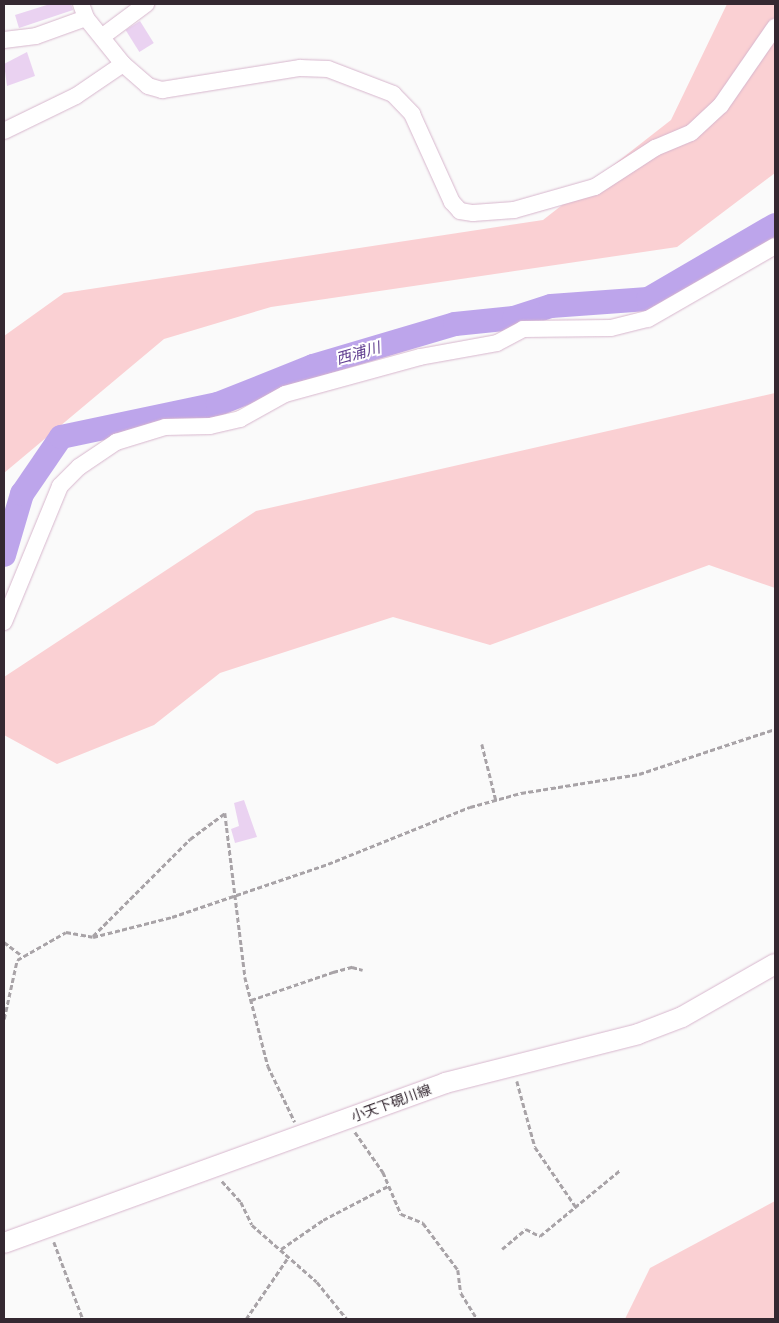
<!DOCTYPE html>
<html>
<head>
<meta charset="utf-8">
<style>
  body { margin:0 }
  #map { position:relative; width:779px; height:1323px; overflow:hidden; background:#fafafa; font-family:"PT Sans","Noto Sans JP",sans-serif }
  div>[style] { position:absolute }
  .green>* { inset:0; background:#fad0d3 }
  .river>* { height:24px; margin:-12px; padding:0 12px; transform-origin:12px; border-radius:12px; background:#bda5eb }
  .building>* { inset:0; background:#ead2f1; transform-origin:0 0 }
  .path>* { height:2.5px; margin-top:-1.25px; transform-origin:0; background:repeating-linear-gradient(90deg,#a8a3a7 0 5px,transparent 0 7.5px) }
  .roads { filter:drop-shadow(0 0 1px #d7b6cd) drop-shadow(0 0 1px #d7b6cd) }
  .minor>* { height:16px; margin:-8px; padding:0 8px; transform-origin:8px; border-radius:8px; background:#fff }
  .major>* { height:20px; margin:-10px; padding:0 10px; transform-origin:10px; border-radius:10px; background:#fff }
  span { translate:-50% -50%; white-space:nowrap; text-align:center; line-height:1.15; -webkit-text-stroke:4px #fff; paint-order:stroke }
  .street-label { font-size:14px; color:#342831 }
  .water-label { font-size:15px; color:#603e90; font-style:italic }
  .frame { position:absolute; inset:0; border:5px solid #342831; pointer-events:none }
</style>
</head>
<body>
<div id="map">
  <div class="green">
    <div style="clip-path:polygon(727px 4px,775px 4px,775px 173px,677px 247px,271px 307px,164px 339px,4px 473px,4px 336px,64px 293px,543px 220px,671px 120px)"></div>
    <div style="clip-path:polygon(775px 393px,775px 588px,709px 565px,490px 645px,393px 617px,220px 673px,154px 725px,57px 764px,4px 735px,4px 677px,256px 511px)"></div>
    <div style="clip-path:polygon(775px 1201px,775px 1319px,625px 1319px,650px 1268px)"></div>
  </div>
  <div class="river">
    <div style="left:4px;top:555px;width:64px;rotate:-73.6deg"></div>
    <div style="left:22px;top:494px;width:69px;rotate:-55.6deg"></div>
    <div style="left:61px;top:437px;width:160px;rotate:-11.9deg"></div>
    <div style="left:218px;top:404px;width:102px;rotate:-21.8deg"></div>
    <div style="left:313px;top:366px;width:148px;rotate:-16.5deg"></div>
    <div style="left:455px;top:324px;width:59px;rotate:-5.8deg"></div>
    <div style="left:514px;top:318px;width:39px;rotate:-18deg"></div>
    <div style="left:551px;top:306px;width:97px;rotate:-4.1deg"></div>
    <div style="left:648px;top:299px;width:147px;rotate:-30.2deg"></div>
  </div>
  <div class="building">
    <div style="clip-path:polygon(50px 4px,71px 4px,73px 10px,19px 28px,15px 15px)"></div>
    <div style="left:140px;top:21px;width:26px;height:17px;rotate:58deg"></div>
    <div style="clip-path:polygon(27px 52px,35px 76px,7px 86px,4px 64px)"></div>
    <div style="clip-path:polygon(244px 800px,257px 837px,235px 843px,231px 829px,239px 826px,234px 803px)"></div>
  </div>
  <div class="path">
    <div style="left:482px;top:744px;width:58px;rotate:76deg"></div>
    <div style="left:225px;top:813px;width:165px;rotate:83deg"></div>
    <div style="left:245px;top:977px;width:92px;rotate:75.5deg"></div>
    <div style="left:268px;top:1066px;width:62px;rotate:64.3deg"></div>
    <div style="left:93px;top:936px;width:137px;rotate:-45deg"></div>
    <div style="left:190px;top:839px;width:44px;rotate:-36.6deg"></div>
    <div style="left:4px;top:942px;width:21px;rotate:37deg"></div>
    <div style="left:251px;top:1000px;width:87px;rotate:-18.9deg"></div>
    <div style="left:333px;top:972px;width:20px;rotate:-15deg"></div>
    <div style="left:352px;top:967px;width:11px;rotate:15deg"></div>
    <div style="left:4px;top:1019px;width:60px;rotate:-77.6deg"></div>
    <div style="left:17px;top:960px;width:56px;rotate:-29.7deg"></div>
    <div style="left:66px;top:932px;width:27px;rotate:10deg"></div>
    <div style="left:93px;top:937px;width:81px;rotate:-14.2deg"></div>
    <div style="left:172px;top:917px;width:165px;rotate:-18.8deg"></div>
    <div style="left:328px;top:864px;width:153px;rotate:-21.9deg"></div>
    <div style="left:470px;top:807px;width:53px;rotate:-15.4deg"></div>
    <div style="left:521px;top:793px;width:120px;rotate:-9.1deg"></div>
    <div style="left:639px;top:774px;width:143px;rotate:-18.3deg"></div>
    <div style="left:517px;top:1081px;width:68px;rotate:74.7deg"></div>
    <div style="left:535px;top:1147px;width:73px;rotate:55.7deg"></div>
    <div style="left:355px;top:1132px;width:49px;rotate:55deg"></div>
    <div style="left:383px;top:1172px;width:46px;rotate:66.8deg"></div>
    <div style="left:401px;top:1214px;width:24px;rotate:22deg"></div>
    <div style="left:423px;top:1223px;width:59px;rotate:53.3deg"></div>
    <div style="left:458px;top:1270px;width:23px;rotate:83deg"></div>
    <div style="left:461px;top:1293px;width:31px;rotate:58deg"></div>
    <div style="left:222px;top:1181px;width:28px;rotate:48deg"></div>
    <div style="left:241px;top:1202px;width:25px;rotate:64deg"></div>
    <div style="left:252px;top:1225px;width:86px;rotate:41.2deg"></div>
    <div style="left:317px;top:1282px;width:48px;rotate:51deg"></div>
    <div style="left:54px;top:1242px;width:82px;rotate:69.4deg"></div>
    <div style="left:281px;top:1249px;width:51px;rotate:-34.6deg"></div>
    <div style="left:323px;top:1220px;width:73px;rotate:-27.6deg"></div>
    <div style="left:502px;top:1249px;width:31px;rotate:-40deg"></div>
    <div style="left:526px;top:1229px;width:16px;rotate:27deg"></div>
    <div style="left:540px;top:1236px;width:104px;rotate:-39.5deg"></div>
    <div style="left:246px;top:1319px;width:76px;rotate:-55.7deg"></div>
  </div>
  <div class="roads">
    <div class="minor">
      <div style="left:81px;top:4px;width:15px;rotate:70deg"></div>
      <div style="left:86px;top:18px;width:59px;rotate:51.2deg"></div>
      <div style="left:123px;top:64px;width:33px;rotate:41deg"></div>
      <div style="left:148px;top:86px;width:15px;rotate:16deg"></div>
      <div style="left:162px;top:90px;width:140px;rotate:-9.1deg"></div>
      <div style="left:300px;top:68px;width:28px;rotate:2deg"></div>
      <div style="left:328px;top:69px;width:70px;rotate:21deg"></div>
      <div style="left:393px;top:94px;width:28px;rotate:46deg"></div>
      <div style="left:412px;top:114px;width:97px;rotate:65.6deg"></div>
      <div style="left:452px;top:202px;width:12px;rotate:48deg"></div>
      <div style="left:460px;top:211px;width:13px;rotate:9deg"></div>
      <div style="left:473px;top:213px;width:41px;rotate:-4.2deg"></div>
      <div style="left:514px;top:210px;width:84px;rotate:-15.9deg"></div>
      <div style="left:595px;top:187px;width:72px;rotate:-33deg"></div>
      <div style="left:655px;top:148px;width:39px;rotate:-23deg"></div>
      <div style="left:691px;top:133px;width:41px;rotate:-43deg"></div>
      <div style="left:721px;top:105px;width:95px;rotate:-55.3deg"></div>
      <div style="left:103px;top:36px;width:54px;rotate:-36.7deg"></div>
      <div style="left:4px;top:40px;width:32px;rotate:-7deg"></div>
      <div style="left:36px;top:36px;width:53px;rotate:-19.8deg"></div>
      <div style="left:4px;top:131px;width:80px;rotate:-25.9deg"></div>
      <div style="left:76px;top:96px;width:57px;rotate:-34.2deg"></div>
      <div style="left:4px;top:622px;width:147px;rotate:-67.6deg"></div>
      <div style="left:60px;top:486px;width:27px;rotate:-45deg"></div>
      <div style="left:79px;top:467px;width:45px;rotate:-34deg"></div>
      <div style="left:116px;top:442px;width:51px;rotate:-17deg"></div>
      <div style="left:165px;top:427px;width:45px;rotate:-1.3deg"></div>
      <div style="left:210px;top:426px;width:31px;rotate:-13deg"></div>
      <div style="left:240px;top:419px;width:51px;rotate:-29.1deg"></div>
      <div style="left:285px;top:394px;width:140px;rotate:-15.3deg"></div>
      <div style="left:420px;top:357px;width:78px;rotate:-10.3deg"></div>
      <div style="left:497px;top:343px;width:30px;rotate:-28deg"></div>
      <div style="left:523px;top:329px;width:88px;rotate:-0.7deg"></div>
      <div style="left:611px;top:328px;width:38px;rotate:-14deg"></div>
      <div style="left:648px;top:319px;width:146px;rotate:-29.9deg"></div>
    </div>
    <div class="major">
      <div style="left:4px;top:1243px;width:469px;rotate:-19.9deg"></div>
      <div style="left:445px;top:1083px;width:199px;rotate:-14.2deg"></div>
      <div style="left:638px;top:1034px;width:47px;rotate:-21.1deg"></div>
      <div style="left:682px;top:1017px;width:107px;rotate:-29.7deg"></div>
    </div>
  </div>
  <div class="street-label">
    <span style="left:391px;top:1103px;rotate:-20deg">小天下硯川線</span>
  </div>
  <div class="water-label">
    <span style="left:358px;top:353px;rotate:-16deg">西浦川</span>
  </div>
  <div class="frame"></div>
</div>
</body>
</html>
